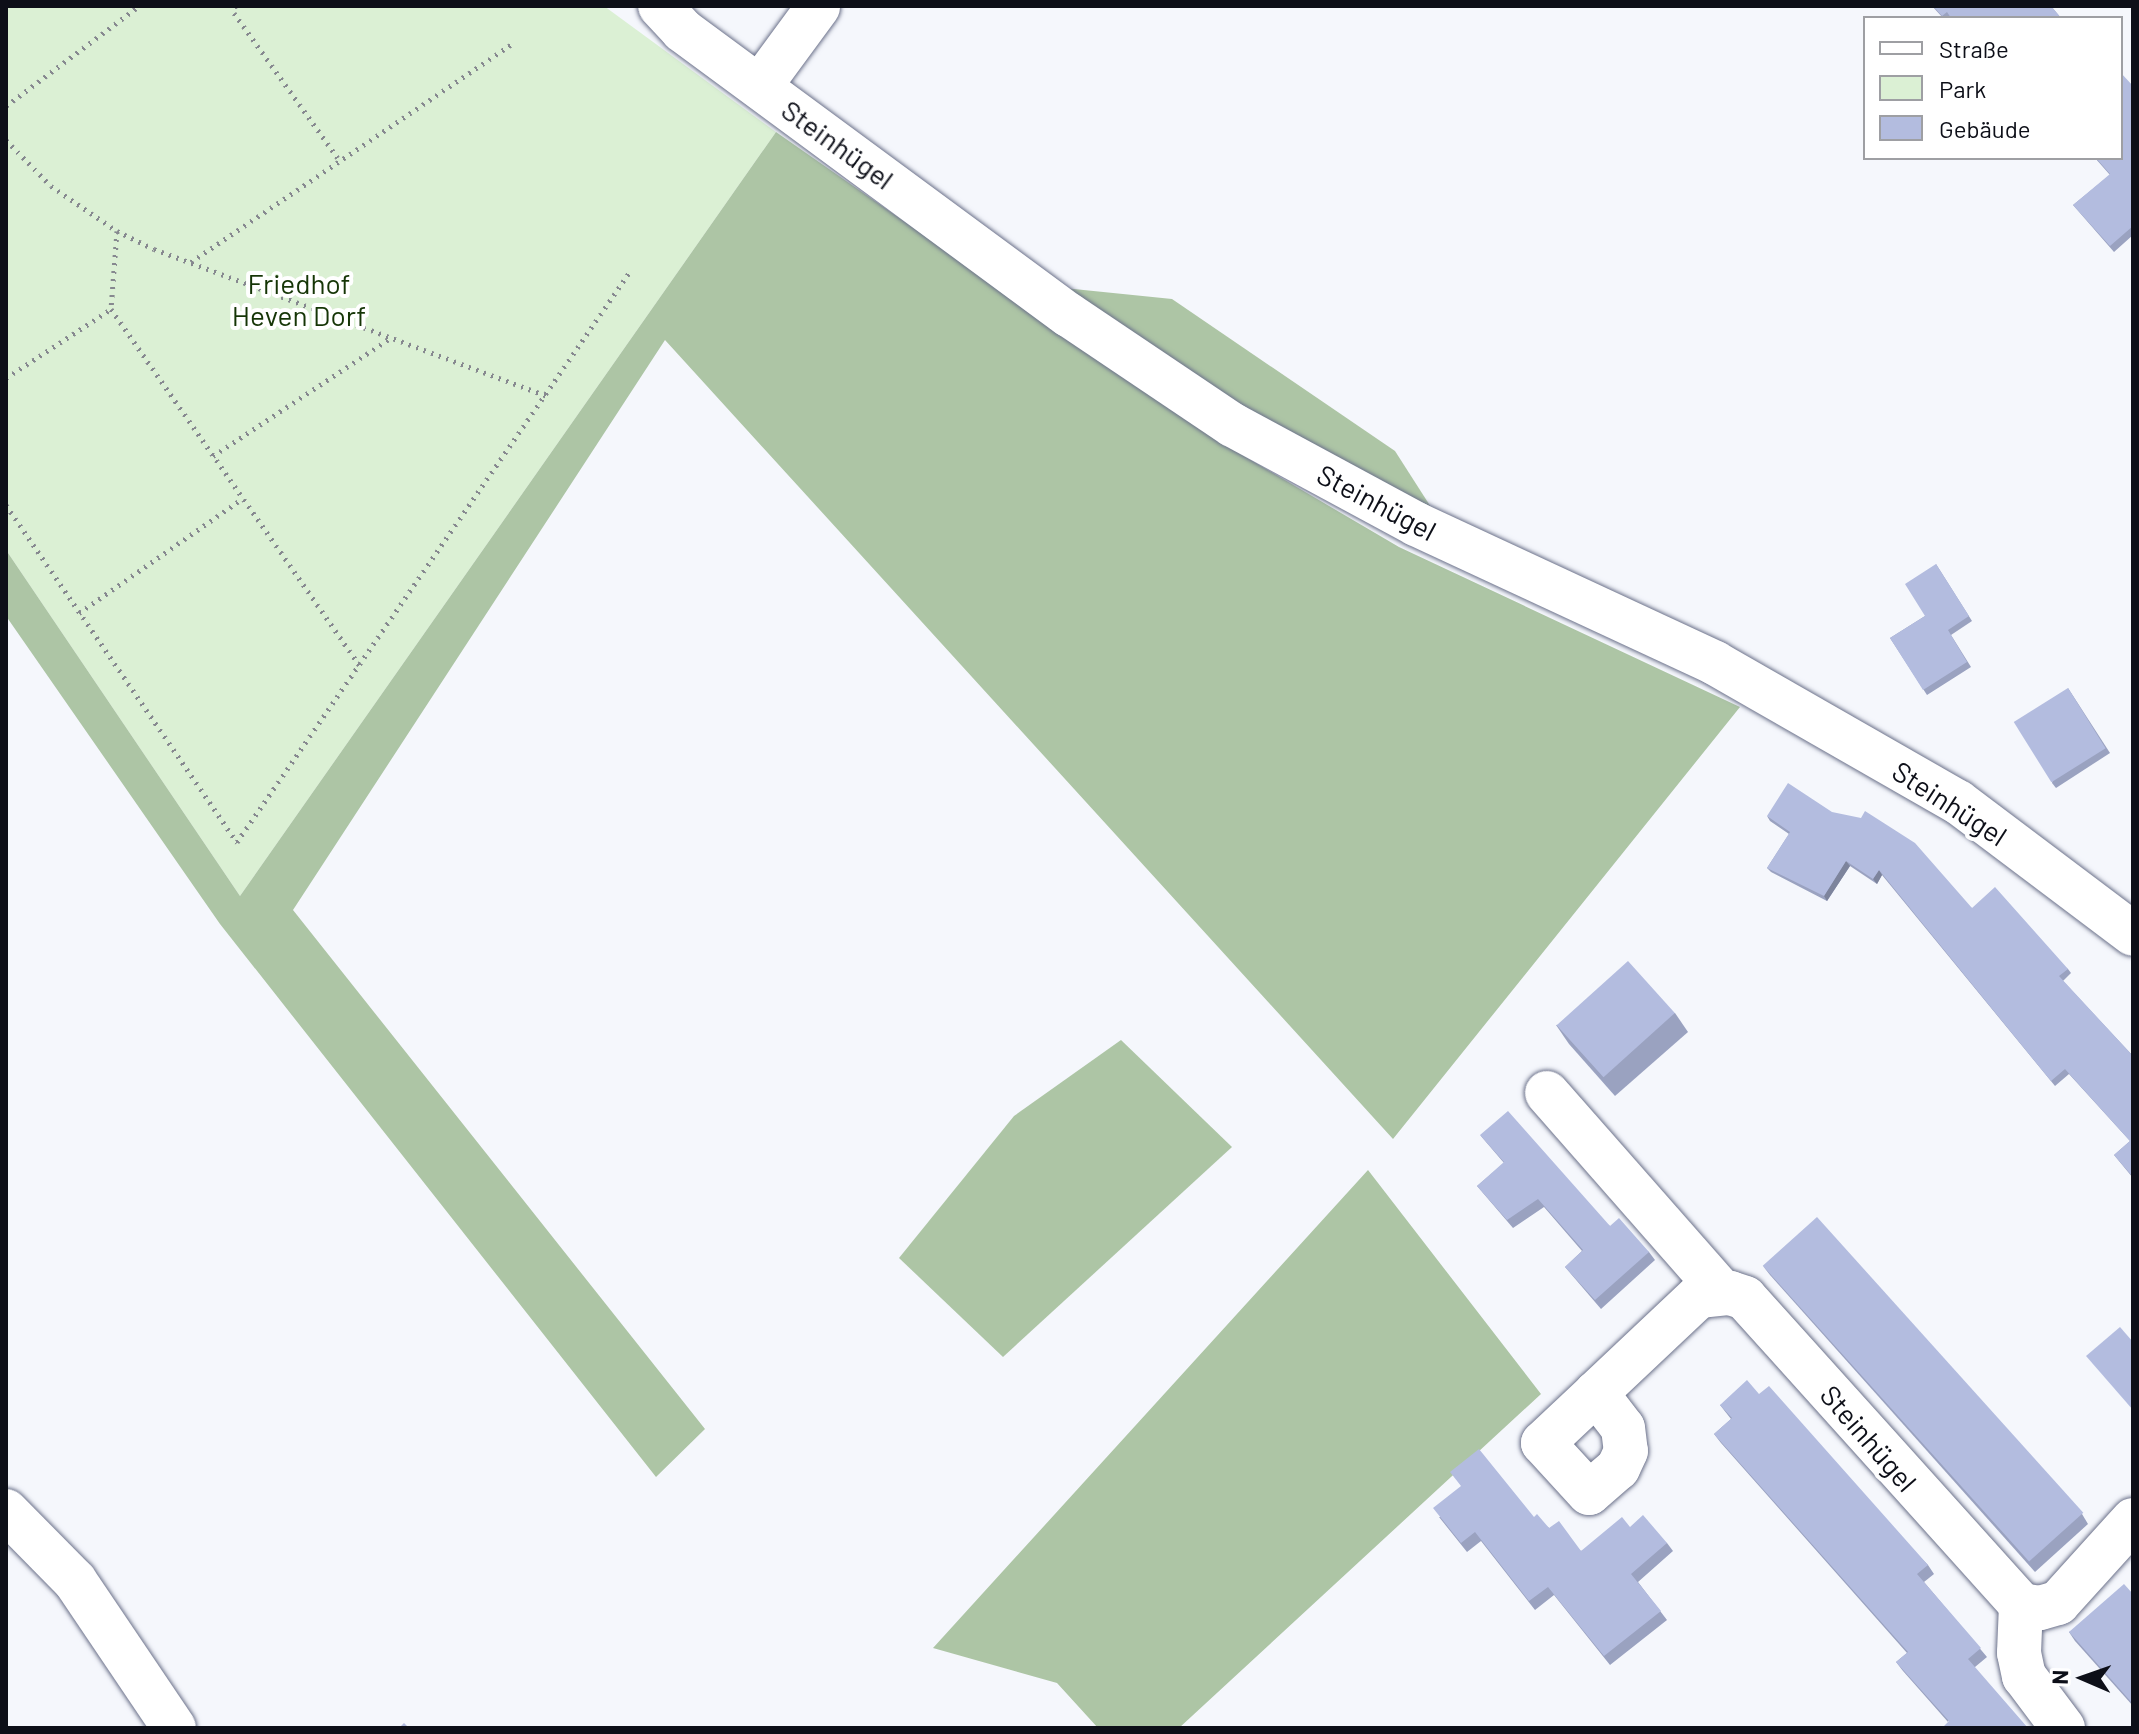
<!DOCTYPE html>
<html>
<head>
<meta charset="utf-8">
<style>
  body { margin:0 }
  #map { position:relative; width:2139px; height:1734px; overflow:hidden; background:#f5f7fc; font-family:Barlow,sans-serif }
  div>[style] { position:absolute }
  .green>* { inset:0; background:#dbf0d4 }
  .forest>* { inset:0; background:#adc5a5 }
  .path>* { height:5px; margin-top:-2.5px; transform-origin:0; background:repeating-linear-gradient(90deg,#86888f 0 2px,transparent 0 8px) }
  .roads { filter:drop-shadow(0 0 2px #6b718a) drop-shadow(0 0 2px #6b718a) }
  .minor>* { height:44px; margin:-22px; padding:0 22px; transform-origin:22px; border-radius:22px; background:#fff }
  .wall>* { inset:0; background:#9aa2c0 }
  .shaded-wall>* { inset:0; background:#7d849c }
  .building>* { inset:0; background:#b3bcdf; transform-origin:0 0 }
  span { translate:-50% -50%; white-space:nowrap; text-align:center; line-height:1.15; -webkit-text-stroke:8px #fff; paint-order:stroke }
  .street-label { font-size:28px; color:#0d0f18 }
  .park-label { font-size:28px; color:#153506 }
  .frame { position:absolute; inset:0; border:8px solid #0d0f18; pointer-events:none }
  .legend { position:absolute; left:1863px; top:16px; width:260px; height:144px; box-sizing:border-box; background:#fff; border:2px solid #9e9fa3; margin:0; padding:10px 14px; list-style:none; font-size:24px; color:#0d0f18 }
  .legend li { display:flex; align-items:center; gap:16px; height:40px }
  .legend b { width:40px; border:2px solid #9e9fa3 }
  .north { position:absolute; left:2043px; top:1638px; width:80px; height:80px; -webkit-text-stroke:6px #fff; paint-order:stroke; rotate:272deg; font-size:22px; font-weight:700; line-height:32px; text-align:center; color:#0d0f18 }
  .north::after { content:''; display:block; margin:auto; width:28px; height:36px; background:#0d0f18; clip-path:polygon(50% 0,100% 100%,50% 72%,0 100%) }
</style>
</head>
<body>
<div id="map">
  <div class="green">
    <div style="clip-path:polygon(6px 6px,604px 6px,776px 132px,240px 896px,6px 550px)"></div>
  </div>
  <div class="forest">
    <div style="clip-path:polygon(776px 132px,1220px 442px,1399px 547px,1740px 707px,1393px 1139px,665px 340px,293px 910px,705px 1429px,656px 1477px,220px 924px,6px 616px,6px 550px,240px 896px)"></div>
    <div style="clip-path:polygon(1064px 288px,1172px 299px,1395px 451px,1436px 515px,1231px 399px)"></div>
    <div style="clip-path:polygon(1121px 1040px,1232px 1147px,1003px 1357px,899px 1258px,1014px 1116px)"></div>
    <div style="clip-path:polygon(1368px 1170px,1541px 1394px,1179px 1728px,1098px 1728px,1057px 1683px,933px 1648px)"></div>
  </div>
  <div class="path">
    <div style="left:235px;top:6px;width:7px;rotate:98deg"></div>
    <div style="left:234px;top:13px;width:178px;rotate:54.4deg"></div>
    <div style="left:6px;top:106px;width:166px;rotate:-36.9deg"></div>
    <div style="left:6px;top:140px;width:64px;rotate:45.6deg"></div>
    <div style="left:51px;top:186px;width:80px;rotate:34.3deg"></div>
    <div style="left:117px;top:231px;width:41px;rotate:25.9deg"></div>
    <div style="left:154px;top:249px;width:421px;rotate:20.5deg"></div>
    <div style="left:117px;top:231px;width:78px;rotate:94.4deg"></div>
    <div style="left:111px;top:309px;width:434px;rotate:55.1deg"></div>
    <div style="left:191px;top:262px;width:389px;rotate:-34.2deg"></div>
    <div style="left:6px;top:378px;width:126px;rotate:-33.3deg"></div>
    <div style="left:213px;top:456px;width:211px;rotate:-33.6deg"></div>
    <div style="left:6px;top:505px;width:409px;rotate:55.6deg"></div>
    <div style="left:237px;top:842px;width:695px;rotate:-55.44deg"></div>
    <div style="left:79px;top:613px;width:200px;rotate:-35deg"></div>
  </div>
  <div class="roads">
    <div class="minor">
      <div style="left:660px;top:6px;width:33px;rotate:47deg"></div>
      <div style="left:682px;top:30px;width:481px;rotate:36.4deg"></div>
      <div style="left:1069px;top:315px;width:197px;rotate:33.9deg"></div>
      <div style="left:1233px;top:425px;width:208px;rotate:28.4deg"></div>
      <div style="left:1416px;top:524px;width:330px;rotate:24.9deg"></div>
      <div style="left:1715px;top:663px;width:280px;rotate:29.8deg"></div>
      <div style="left:1958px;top:802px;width:219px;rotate:37deg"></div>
      <div style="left:760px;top:86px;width:98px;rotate:-53.7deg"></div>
      <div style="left:1547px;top:1093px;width:265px;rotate:48.7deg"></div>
      <div style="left:1596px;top:1393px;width:44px;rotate:52.4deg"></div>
      <div style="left:1623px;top:1428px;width:23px;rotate:83deg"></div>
      <div style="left:1626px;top:1451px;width:19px;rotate:115deg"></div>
      <div style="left:1618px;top:1468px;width:38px;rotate:139deg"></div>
      <div style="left:1589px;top:1493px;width:68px;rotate:-132.6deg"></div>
      <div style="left:1543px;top:1443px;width:73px;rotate:-43.3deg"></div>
      <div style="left:1596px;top:1393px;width:141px;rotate:-43.3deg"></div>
      <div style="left:1699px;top:1296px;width:31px;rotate:-6deg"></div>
      <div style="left:1730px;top:1293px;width:16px;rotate:18deg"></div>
      <div style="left:1745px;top:1298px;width:413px;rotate:48deg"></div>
      <div style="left:2021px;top:1605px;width:19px;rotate:9deg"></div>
      <div style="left:2040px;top:1608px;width:19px;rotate:-16deg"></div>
      <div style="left:2058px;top:1603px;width:112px;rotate:-47.9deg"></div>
      <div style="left:6px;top:1511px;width:98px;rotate:45.4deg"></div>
      <div style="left:75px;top:1581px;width:177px;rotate:56deg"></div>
      <div style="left:2021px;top:1605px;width:48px;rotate:92.4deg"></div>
      <div style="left:2019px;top:1653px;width:24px;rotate:78deg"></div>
      <div style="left:2024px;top:1676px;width:65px;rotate:53.1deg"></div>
    </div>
  </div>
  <div class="wall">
    <div style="clip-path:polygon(1932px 6px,2051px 6px,2061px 18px,1943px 18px)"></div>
    <div style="clip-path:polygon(2133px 86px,2133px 235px,2114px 252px,2073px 205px,2110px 175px,2095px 158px,2121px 158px)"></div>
    <div style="clip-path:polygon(1936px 564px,1972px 621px,1951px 635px,1971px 667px,1927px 695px,1890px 638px,1925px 616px)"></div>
    <div style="clip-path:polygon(2068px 688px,2110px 753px,2056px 788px,2052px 783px)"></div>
    <div style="clip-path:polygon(1767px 816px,1972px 908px,2068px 969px,2071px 973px,2063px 981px,2133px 1056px,2133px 1178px,2114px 1155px,2130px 1141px,2069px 1074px,2055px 1086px,1882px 875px,1877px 884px,1850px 866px,1827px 901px,1771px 872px,1767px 868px,1789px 834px,1770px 821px)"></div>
    <div style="clip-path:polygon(1675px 1013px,1688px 1032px,1615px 1096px,1569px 1044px,1556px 1025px)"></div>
    <div style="clip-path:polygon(1480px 1135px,1610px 1226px,1649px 1252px,1655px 1260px,1601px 1309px,1565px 1267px,1582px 1251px,1544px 1207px,1513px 1228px,1477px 1186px,1504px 1163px)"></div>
    <div style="clip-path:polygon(1763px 1266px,2082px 1514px,2088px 1524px,2035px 1572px,1770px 1275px)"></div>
    <div style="clip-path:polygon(1759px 1394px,1928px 1565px,1934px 1574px,1924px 1582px,1987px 1657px,1975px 1667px,1948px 1722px,1903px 1671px,1896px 1662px,1907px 1653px,1721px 1443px,1714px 1434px,1731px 1419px,1720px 1405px)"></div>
    <div style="clip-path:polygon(1439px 1517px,1534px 1517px,1581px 1551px,1630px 1527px,1667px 1543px,1673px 1551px,1638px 1582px,1667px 1620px,1610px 1665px,1554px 1595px,1535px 1610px,1481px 1541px,1467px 1552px)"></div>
    <div style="clip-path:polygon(2133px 1594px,2133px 1706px,2075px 1641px,2069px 1632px)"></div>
  </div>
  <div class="shaded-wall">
    <div style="clip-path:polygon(1846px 861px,1850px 866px,1827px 901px,1824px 896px)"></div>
    <div style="clip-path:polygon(1879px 870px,1882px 875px,1877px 884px,1873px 879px)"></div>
  </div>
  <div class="building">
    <div style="clip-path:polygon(1933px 6px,2051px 6px,2061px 18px,1951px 18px,1947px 12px,1942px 16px)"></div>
    <div style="clip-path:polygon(2121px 73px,2133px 86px,2133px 226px,2110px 246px,2073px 205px,2110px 174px,2096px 158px,2121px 158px)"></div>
    <div style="clip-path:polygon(1936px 564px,1969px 616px,1948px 630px,1967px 662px,1923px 690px,1890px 638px,1925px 616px,1905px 584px)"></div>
    <div style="left:2068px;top:688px;width:71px;height:64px;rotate:58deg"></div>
    <div style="clip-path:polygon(1788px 783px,1832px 812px,1861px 818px,1865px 811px,1915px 843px,1972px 908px,1995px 887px,2068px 969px,2059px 976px,2133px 1056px,2133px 1177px,2114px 1155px,2130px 1141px,2065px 1069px,2051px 1081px,1879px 870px,1873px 879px,1846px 861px,1824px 896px,1767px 868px,1790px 832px,1767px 816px)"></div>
    <div style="left:1628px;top:961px;width:70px;height:96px;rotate:48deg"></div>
    <div style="clip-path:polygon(1508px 1111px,1610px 1226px,1619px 1218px,1649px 1252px,1595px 1300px,1565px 1267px,1583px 1250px,1538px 1199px,1507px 1220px,1477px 1186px,1504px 1162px,1480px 1135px)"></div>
    <div style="left:1817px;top:1217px;width:398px;height:73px;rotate:48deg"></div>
    <div style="clip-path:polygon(2120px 1327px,2133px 1342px,2133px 1410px,2086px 1356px)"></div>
    <div style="clip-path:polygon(1747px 1380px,1759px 1394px,1769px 1386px,1928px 1565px,1917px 1574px,1981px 1648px,1968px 1659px,2028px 1728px,1944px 1728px,1943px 1727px,1949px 1721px,1896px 1662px,1908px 1652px,1714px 1434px,1732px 1418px,1720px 1405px)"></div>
    <div style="clip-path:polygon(1479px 1449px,1534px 1517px,1537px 1514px,1549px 1528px,1559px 1521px,1581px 1551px,1622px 1517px,1630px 1527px,1643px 1515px,1667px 1543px,1631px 1574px,1661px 1611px,1604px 1656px,1548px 1587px,1529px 1601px,1475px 1532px,1461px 1543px,1433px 1508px,1461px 1486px,1450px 1472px)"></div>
    <div style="clip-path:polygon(2124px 1584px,2133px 1594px,2133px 1704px,2069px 1632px)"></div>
    <div style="clip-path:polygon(404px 1723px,409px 1728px,399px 1728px)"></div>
  </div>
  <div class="street-label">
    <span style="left:838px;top:144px;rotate:36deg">Steinhügel</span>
    <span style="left:1377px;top:502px;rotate:28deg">Steinhügel</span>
    <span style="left:1950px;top:803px;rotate:33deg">Steinhügel</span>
    <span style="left:1869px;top:1438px;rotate:49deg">Steinhügel</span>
  </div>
  <div class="park-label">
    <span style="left:299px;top:299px">Friedhof<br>Heven Dorf</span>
  </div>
  <div class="frame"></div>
  <ul class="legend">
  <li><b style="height:10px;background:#fff"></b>Straße</li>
  <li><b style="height:22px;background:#dbf0d4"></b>Park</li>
  <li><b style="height:22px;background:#b3bcdf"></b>Gebäude</li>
  </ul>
  <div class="north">N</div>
</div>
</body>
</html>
